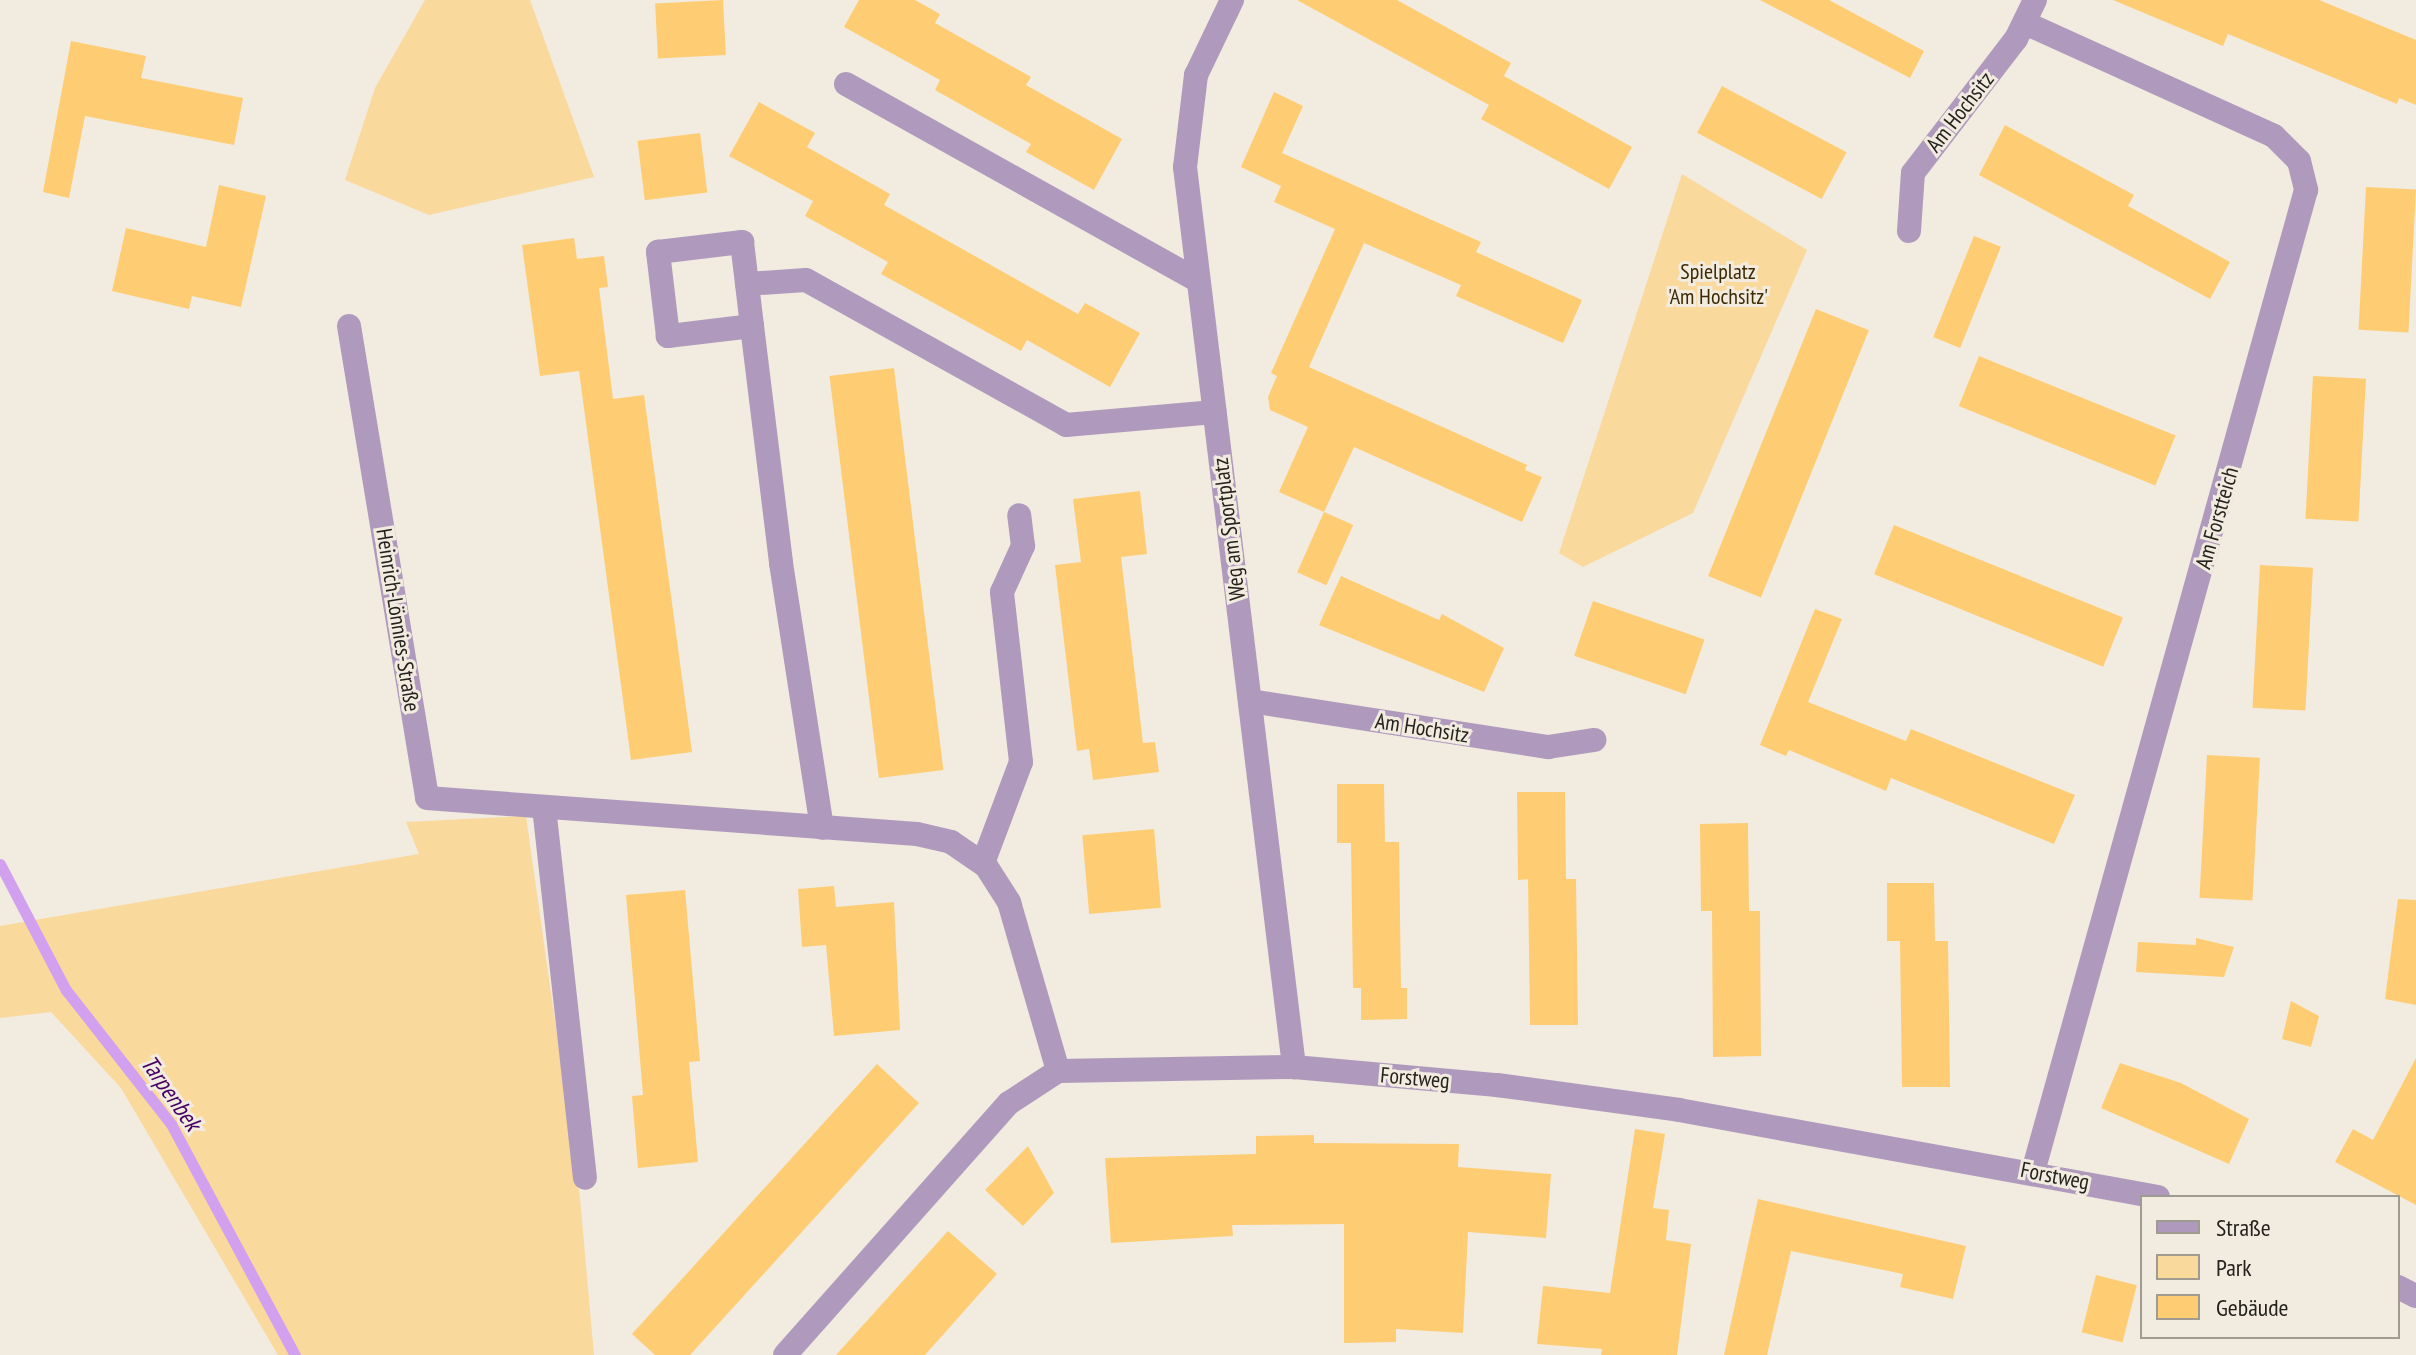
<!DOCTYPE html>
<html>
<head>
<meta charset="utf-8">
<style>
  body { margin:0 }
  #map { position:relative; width:2416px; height:1355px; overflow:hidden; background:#f2ebdf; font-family:"PT Sans Narrow",sans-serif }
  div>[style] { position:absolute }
  .green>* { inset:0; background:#fad99d }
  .stream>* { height:11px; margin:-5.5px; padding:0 5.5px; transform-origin:5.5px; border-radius:5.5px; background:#d1a1f0 }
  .building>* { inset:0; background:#fecd73; transform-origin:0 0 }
  .minor>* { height:24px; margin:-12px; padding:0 12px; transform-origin:12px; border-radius:12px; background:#af9abd }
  span { translate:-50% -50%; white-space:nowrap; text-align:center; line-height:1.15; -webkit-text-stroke:6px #f2ebdf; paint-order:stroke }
  .street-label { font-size:22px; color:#24221d }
  .park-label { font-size:22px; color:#3d2a02 }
  .water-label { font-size:24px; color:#460064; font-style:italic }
  .legend { position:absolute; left:2140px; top:1195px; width:260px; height:144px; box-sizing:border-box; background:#f2ebdf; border:2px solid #a09b91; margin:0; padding:10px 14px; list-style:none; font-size:24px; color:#24221d }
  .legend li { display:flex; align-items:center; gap:16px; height:40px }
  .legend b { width:40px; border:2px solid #a09b91 }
</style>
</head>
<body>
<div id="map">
  <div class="green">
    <div style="clip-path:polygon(425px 0,530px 0,594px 177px,429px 215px,345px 180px,375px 88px)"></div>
    <div style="clip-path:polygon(1682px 174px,1807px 250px,1693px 513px,1583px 567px,1559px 553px)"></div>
    <div style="clip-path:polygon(526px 816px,580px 1198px,594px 1355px,278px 1355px,121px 1088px,51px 1012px,0 1018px,0 926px,419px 854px,406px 822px)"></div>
  </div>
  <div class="stream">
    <div style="left:0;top:864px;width:142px;rotate:62.4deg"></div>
    <div style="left:66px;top:990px;width:170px;rotate:51.9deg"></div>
    <div style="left:171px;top:1124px;width:262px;rotate:61.8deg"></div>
  </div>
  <div class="building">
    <div style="left:723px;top:0;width:55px;height:68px;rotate:87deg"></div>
    <div style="clip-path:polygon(859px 0,915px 0,940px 14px,935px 23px,1031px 77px,1026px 85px,1122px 139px,1094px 190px,1026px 152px,1031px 144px,935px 90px,940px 80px,844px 27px)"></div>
    <div style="clip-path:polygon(1297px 0,1397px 0,1511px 63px,1504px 76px,1632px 147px,1609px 189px,1481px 119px,1489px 105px)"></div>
    <div style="clip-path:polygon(1760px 0,1829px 0,1924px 51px,1910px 78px)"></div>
    <div style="clip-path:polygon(2113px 0,2319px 0,2416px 40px,2416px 105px,2399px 98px,2397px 104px,2228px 34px,2223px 46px)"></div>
    <div style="clip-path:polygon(71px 41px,146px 56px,141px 78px,243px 98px,234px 145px,85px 116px,69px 198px,43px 192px)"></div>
    <div style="left:1722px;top:86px;width:141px;height:53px;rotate:28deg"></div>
    <div style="clip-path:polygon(1274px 92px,1303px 106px,1282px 153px,1481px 242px,1476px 252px,1582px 300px,1563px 343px,1456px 296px,1461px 285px,1364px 243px,1309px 367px,1527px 465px,1525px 470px,1542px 477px,1522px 522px,1354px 447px,1324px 512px,1279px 492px,1308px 427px,1270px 410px,1268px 397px,1277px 376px,1271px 373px,1335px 229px,1274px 202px,1281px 186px,1241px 167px)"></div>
    <div style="clip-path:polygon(759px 102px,815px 133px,807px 147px,890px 194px,884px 205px,1078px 314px,1085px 303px,1140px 333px,1110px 387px,1027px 340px,1021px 351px,881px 274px,888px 262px,805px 216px,813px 201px,729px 156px)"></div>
    <div style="clip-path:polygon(2005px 125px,2134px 195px,2128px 206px,2230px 262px,2210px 299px,1979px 175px)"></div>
    <div style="left:700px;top:133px;width:60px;height:63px;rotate:83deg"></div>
    <div style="clip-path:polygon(219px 185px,266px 196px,241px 307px,192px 296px,189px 309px,112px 291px,126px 228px,206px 247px)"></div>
    <div style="left:2366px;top:187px;width:50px;height:143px;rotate:3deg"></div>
    <div style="left:1974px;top:236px;width:29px;height:109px;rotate:22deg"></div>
    <div style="clip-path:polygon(574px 238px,577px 259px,604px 256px,608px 287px,599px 288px,613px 399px,644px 395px,692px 752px,631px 760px,579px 371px,540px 376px,522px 245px)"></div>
    <div style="left:1816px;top:309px;width:57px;height:288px;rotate:22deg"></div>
    <div style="left:1979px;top:356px;width:212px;height:54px;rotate:22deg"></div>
    <div style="left:894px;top:368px;width:405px;height:65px;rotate:83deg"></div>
    <div style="left:2313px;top:376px;width:53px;height:143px;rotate:3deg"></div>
    <div style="clip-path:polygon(1140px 491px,1147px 554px,1121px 557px,1143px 743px,1155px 742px,1159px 772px,1093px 780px,1089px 749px,1077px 751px,1055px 565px,1081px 562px,1073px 499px)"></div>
    <div style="left:1324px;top:512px;width:32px;height:66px;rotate:24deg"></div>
    <div style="left:1894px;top:525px;width:247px;height:53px;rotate:22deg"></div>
    <div style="left:2260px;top:565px;width:53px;height:143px;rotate:3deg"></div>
    <div style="clip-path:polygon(1341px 576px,1439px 620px,1442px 614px,1504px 648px,1484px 692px,1319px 625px)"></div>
    <div style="left:1593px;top:601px;width:118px;height:58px;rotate:19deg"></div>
    <div style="clip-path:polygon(1815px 609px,1842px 619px,1808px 702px,1906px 741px,1911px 729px,2075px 795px,2054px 844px,1891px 778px,1886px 791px,1789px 750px,1786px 756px,1760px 745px)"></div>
    <div style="left:2207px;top:755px;width:53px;height:143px;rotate:3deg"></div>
    <div style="clip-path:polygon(1337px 784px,1384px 784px,1385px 842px,1399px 842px,1401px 988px,1407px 988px,1407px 1019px,1361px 1020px,1361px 988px,1353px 988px,1351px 843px,1337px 843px)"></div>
    <div style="clip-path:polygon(1517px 792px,1565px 792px,1566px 879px,1576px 879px,1578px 1025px,1530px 1025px,1528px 879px,1518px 880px)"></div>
    <div style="clip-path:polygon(1748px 823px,1749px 911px,1760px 911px,1761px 1056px,1713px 1057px,1712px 911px,1701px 911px,1700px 824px)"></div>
    <div style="left:1154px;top:829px;width:79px;height:72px;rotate:85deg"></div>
    <div style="clip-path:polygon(1887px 883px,1934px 883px,1935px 941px,1948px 941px,1950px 1087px,1902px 1087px,1900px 941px,1887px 941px)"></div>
    <div style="clip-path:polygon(834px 886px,836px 907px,894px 902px,900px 1030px,834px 1036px,826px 945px,802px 947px,798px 889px)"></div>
    <div style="clip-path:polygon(685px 890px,700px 1061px,689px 1062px,698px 1162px,638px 1168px,632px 1096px,643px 1095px,626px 895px)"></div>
    <div style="clip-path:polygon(2398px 899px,2416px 900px,2416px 1005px,2385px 999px)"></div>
    <div style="clip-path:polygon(2196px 938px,2234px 947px,2224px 977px,2136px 972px,2138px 942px,2196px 945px)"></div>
    <div style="clip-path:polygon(2291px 1001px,2319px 1016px,2311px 1047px,2282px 1039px)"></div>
    <div style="clip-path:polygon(2416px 1058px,2416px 1205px,2335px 1162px,2353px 1129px,2373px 1140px)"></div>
    <div style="clip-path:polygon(2120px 1063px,2181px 1083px,2249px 1119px,2229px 1164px,2101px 1108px)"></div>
    <div style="clip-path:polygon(877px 1064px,919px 1103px,690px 1355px,655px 1355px,632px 1334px)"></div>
    <div style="clip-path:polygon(1635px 1129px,1665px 1134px,1653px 1208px,1669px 1210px,1666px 1240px,1691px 1244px,1677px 1355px,1601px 1355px,1602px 1349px,1537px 1344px,1543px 1286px,1610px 1293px)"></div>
    <div style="clip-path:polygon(1314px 1135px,1314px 1143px,1459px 1144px,1458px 1167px,1551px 1174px,1546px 1238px,1468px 1232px,1463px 1333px,1396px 1329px,1396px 1342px,1344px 1343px,1344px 1224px,1232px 1225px,1233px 1236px,1111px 1243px,1105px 1158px,1256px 1154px,1256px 1136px)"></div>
    <div style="clip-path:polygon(1028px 1146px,1054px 1193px,1023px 1226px,985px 1190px)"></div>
    <div style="clip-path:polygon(1758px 1199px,1966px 1246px,1953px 1299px,1900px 1287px,1903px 1274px,1791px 1251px,1767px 1355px,1724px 1355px)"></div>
    <div style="clip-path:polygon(948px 1231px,997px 1274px,925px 1355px,836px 1355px)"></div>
    <div style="left:2096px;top:1275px;width:42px;height:59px;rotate:14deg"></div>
  </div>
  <div class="minor">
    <div style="left:1232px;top:0;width:83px;rotate:115.6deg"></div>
    <div style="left:1196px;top:75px;width:93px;rotate:96.8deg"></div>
    <div style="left:1185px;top:167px;width:907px;rotate:83.09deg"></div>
    <div style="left:2025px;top:23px;width:273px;rotate:24.4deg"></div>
    <div style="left:2274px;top:136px;width:35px;rotate:45deg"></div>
    <div style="left:2299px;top:161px;width:30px;rotate:76deg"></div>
    <div style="left:2306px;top:190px;width:1019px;rotate:105.54deg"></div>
    <div style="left:846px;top:84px;width:403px;rotate:29.2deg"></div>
    <div style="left:1909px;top:231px;width:58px;rotate:-86.1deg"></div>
    <div style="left:1913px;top:173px;width:169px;rotate:-52.5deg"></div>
    <div style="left:2016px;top:39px;width:43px;rotate:-64deg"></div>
    <div style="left:747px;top:284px;width:59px;rotate:-3.9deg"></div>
    <div style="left:806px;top:280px;width:298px;rotate:29.1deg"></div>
    <div style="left:1066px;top:425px;width:149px;rotate:-5deg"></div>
    <div style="left:349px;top:326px;width:478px;rotate:80.6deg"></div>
    <div style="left:427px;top:798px;width:491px;rotate:4.2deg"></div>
    <div style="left:917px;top:834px;width:35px;rotate:13deg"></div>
    <div style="left:951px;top:842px;width:42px;rotate:34.4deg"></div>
    <div style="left:986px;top:866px;width:43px;rotate:57.4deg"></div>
    <div style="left:1009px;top:902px;width:176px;rotate:73.8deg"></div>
    <div style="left:752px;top:326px;width:85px;rotate:173.2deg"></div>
    <div style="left:668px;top:336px;width:85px;rotate:-96.8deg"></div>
    <div style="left:658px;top:252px;width:85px;rotate:-6.8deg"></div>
    <div style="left:742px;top:242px;width:85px;rotate:83.2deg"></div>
    <div style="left:752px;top:326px;width:239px;rotate:83deg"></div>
    <div style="left:781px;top:563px;width:268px;rotate:81.2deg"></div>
    <div style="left:1250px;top:701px;width:302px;rotate:8.8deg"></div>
    <div style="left:1548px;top:747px;width:47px;rotate:-8.7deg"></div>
    <div style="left:544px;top:807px;width:373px;rotate:83.7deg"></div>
    <div style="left:983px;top:863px;width:108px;rotate:-69.4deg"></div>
    <div style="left:1021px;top:762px;width:171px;rotate:-96.4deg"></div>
    <div style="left:1002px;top:592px;width:51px;rotate:-65.5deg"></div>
    <div style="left:1023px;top:546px;width:31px;rotate:-97deg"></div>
    <div style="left:2398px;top:1287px;width:20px;rotate:27deg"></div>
    <div style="left:785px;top:1355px;width:337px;rotate:-48.4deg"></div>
    <div style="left:1009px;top:1103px;width:59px;rotate:-33.1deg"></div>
    <div style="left:1058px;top:1071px;width:236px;rotate:-1deg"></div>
    <div style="left:1294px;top:1067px;width:204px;rotate:5.1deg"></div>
    <div style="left:1497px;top:1085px;width:184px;rotate:7.8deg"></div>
    <div style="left:1679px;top:1110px;width:487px;rotate:10.3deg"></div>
  </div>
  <div class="street-label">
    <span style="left:1960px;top:112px;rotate:-52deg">Am Hochsitz</span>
    <span style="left:2217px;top:518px;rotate:-74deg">Am Forstteich</span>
    <span style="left:1229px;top:529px;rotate:-97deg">Weg am Sportplatz</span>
    <span style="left:398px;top:620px;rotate:81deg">Heinrich-Lönnies-Straße</span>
    <span style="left:1422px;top:728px;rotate:9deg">Am Hochsitz</span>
    <span style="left:1415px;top:1078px;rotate:5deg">Forstweg</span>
    <span style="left:2055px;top:1176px;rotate:11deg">Forstweg</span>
  </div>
  <div class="park-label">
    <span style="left:1718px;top:284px">Spielplatz<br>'Am Hochsitz'</span>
  </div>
  <div class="water-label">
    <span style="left:171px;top:1093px;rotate:55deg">Tarpenbek</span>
  </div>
  <ul class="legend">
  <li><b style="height:10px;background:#af9abd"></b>Straße</li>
  <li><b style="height:22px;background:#fad99d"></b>Park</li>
  <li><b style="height:22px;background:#fecd73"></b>Gebäude</li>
  </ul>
</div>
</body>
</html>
